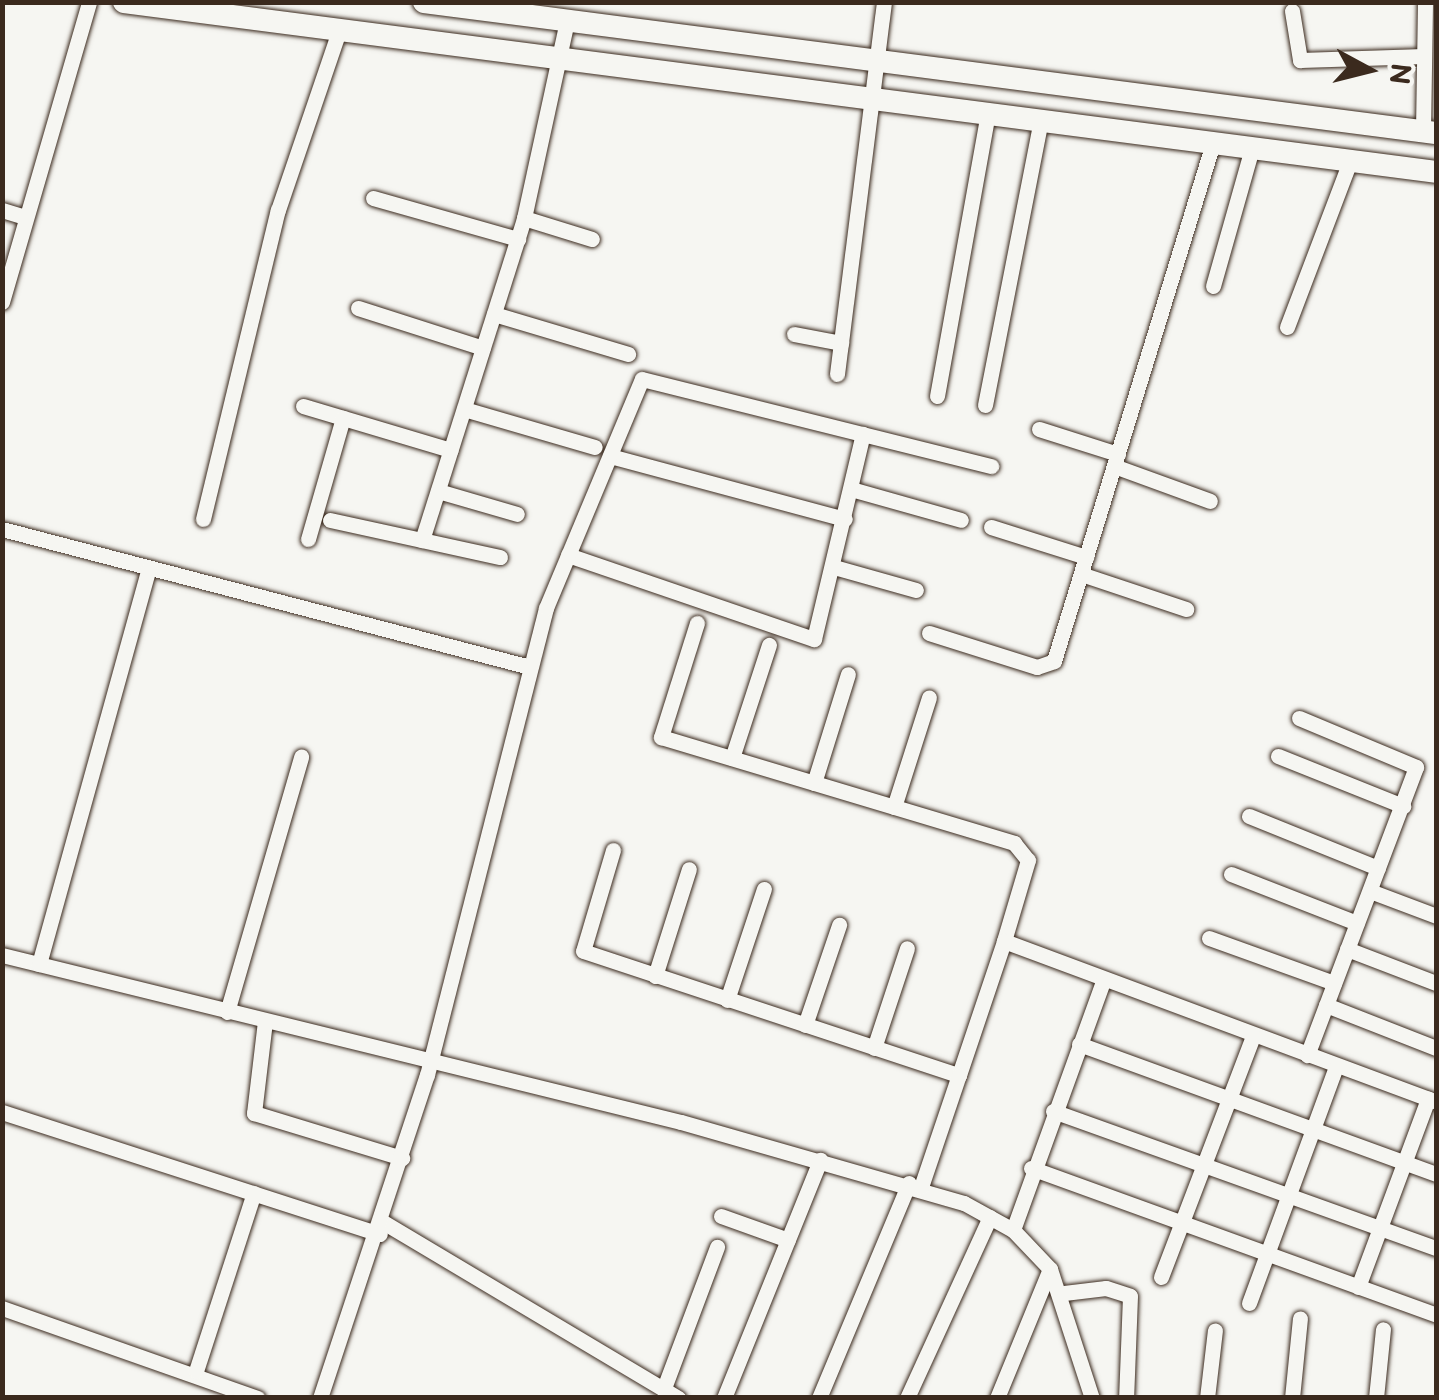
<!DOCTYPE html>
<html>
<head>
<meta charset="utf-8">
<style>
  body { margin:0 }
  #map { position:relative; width:1439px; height:1400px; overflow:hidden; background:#f6f6f2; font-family:"Balsamiq Sans",sans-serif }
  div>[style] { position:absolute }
  .roads { filter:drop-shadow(0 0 2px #3b2a1e) drop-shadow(0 0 2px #3b2a1e) }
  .street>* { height:15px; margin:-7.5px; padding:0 7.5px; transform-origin:7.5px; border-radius:7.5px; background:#f6f6f2 }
  .secondary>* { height:22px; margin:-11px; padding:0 11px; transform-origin:11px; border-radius:11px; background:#f6f6f2 }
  span { translate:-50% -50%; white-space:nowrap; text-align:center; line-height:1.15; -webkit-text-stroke:8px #f6f6f2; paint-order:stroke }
  .frame { position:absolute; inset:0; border:5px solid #3b2a1e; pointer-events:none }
  .north { position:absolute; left:1319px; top:20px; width:100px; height:100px; -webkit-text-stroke:8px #f6f6f2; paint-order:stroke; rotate:97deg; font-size:28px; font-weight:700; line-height:40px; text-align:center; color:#3b2a1e }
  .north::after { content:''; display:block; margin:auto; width:35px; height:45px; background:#3b2a1e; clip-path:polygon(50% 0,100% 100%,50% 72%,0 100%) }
</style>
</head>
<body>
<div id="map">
  <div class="roads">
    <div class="street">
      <div style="left:1292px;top:11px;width:50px;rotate:80.7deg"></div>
      <div style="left:1300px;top:60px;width:124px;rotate:-1.8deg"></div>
      <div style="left:1423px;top:131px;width:129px;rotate:-89.1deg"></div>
      <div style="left:373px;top:198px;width:151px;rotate:15.8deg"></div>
      <div style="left:2px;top:210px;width:24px;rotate:17deg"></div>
      <div style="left:524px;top:218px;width:71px;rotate:17.2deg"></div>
      <div style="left:1213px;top:286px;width:143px;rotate:-74.2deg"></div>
      <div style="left:2px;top:302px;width:312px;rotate:-73.8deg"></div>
      <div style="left:358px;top:308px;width:131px;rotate:17.7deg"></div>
      <div style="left:494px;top:314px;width:140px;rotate:16.6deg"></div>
      <div style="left:1287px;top:327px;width:178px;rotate:-69.2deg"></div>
      <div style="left:794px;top:334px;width:48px;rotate:10.8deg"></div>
      <div style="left:837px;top:374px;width:375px;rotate:-82.8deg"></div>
      <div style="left:937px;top:396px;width:288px;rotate:-79.8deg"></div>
      <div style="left:985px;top:405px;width:290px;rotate:-78.9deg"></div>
      <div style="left:303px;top:406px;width:154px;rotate:16.6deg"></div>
      <div style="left:464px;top:409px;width:136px;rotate:16.2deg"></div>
      <div style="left:1039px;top:429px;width:83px;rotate:17.6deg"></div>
      <div style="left:610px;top:456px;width:243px;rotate:15deg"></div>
      <div style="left:1114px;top:466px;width:102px;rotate:20deg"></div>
      <div style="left:851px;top:489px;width:114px;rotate:15.7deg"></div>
      <div style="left:438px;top:491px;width:82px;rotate:16.2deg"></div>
      <div style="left:203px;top:519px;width:318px;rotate:-76.4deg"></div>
      <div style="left:278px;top:210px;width:186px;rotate:-71.2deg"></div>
      <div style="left:330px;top:520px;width:174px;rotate:12.3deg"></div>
      <div style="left:991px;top:527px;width:100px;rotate:17.5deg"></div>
      <div style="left:2px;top:529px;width:546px;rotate:14.65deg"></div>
      <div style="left:308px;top:539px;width:126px;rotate:-73.9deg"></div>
      <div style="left:422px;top:540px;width:338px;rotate:-72.4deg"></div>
      <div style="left:524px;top:218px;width:203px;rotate:-77.7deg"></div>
      <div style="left:568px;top:555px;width:260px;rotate:18.9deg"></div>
      <div style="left:814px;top:639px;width:211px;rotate:-76.6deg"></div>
      <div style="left:834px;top:567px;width:85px;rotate:15.7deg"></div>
      <div style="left:1081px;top:574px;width:111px;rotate:18.4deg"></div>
      <div style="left:697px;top:623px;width:120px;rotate:107.5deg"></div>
      <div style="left:661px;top:737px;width:369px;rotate:16.7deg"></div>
      <div style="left:1014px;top:843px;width:22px;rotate:51deg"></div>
      <div style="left:1028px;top:860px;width:84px;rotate:106.5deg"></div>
      <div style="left:1004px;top:941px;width:461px;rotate:20.4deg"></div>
      <div style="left:929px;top:633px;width:113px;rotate:17.5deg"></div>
      <div style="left:1037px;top:667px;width:18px;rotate:-19deg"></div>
      <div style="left:1054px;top:661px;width:542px;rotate:-72.94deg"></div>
      <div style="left:1299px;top:718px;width:127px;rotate:22.7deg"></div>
      <div style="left:1416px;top:767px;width:308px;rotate:110.7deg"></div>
      <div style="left:1278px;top:756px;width:135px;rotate:21.8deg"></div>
      <div style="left:732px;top:758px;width:119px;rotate:-71.9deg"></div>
      <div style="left:814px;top:783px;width:114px;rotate:-72.7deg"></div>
      <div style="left:894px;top:807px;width:115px;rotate:-72.3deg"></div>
      <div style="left:1249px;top:816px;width:139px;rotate:22deg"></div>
      <div style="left:613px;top:850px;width:105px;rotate:106.5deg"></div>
      <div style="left:583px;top:951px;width:396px;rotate:18.3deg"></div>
      <div style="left:959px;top:1075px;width:141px;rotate:-71.4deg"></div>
      <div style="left:1231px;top:874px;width:135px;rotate:21.3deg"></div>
      <div style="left:1370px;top:891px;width:71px;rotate:20.7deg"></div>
      <div style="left:1209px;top:938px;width:133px;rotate:19.8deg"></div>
      <div style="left:1347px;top:949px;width:95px;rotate:20.9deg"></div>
      <div style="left:2px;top:955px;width:699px;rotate:13.82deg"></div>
      <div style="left:681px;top:1122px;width:294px;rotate:16deg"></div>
      <div style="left:964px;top:1203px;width:56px;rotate:28.9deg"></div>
      <div style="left:1013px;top:1230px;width:54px;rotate:46.5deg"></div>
      <div style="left:1050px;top:1269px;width:136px;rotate:72deg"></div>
      <div style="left:39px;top:964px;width:411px;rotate:-74.5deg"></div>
      <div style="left:655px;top:976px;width:112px;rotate:-72.4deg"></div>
      <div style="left:727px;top:1000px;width:117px;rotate:-71.6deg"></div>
      <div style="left:1326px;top:1005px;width:118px;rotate:21.4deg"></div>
      <div style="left:227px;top:1012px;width:266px;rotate:-73.8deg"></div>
      <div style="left:265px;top:1021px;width:93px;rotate:96.8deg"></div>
      <div style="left:254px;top:1113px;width:155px;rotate:16.9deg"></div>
      <div style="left:805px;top:1025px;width:106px;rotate:-71.2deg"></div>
      <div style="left:1079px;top:1044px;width:380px;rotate:20deg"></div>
      <div style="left:874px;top:1048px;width:105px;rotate:-71.7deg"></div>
      <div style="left:1053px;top:1111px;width:407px;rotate:19.7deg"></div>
      <div style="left:2px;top:1112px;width:397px;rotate:17.9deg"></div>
      <div style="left:1031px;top:1168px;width:431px;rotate:19.9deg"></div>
      <div style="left:921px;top:1187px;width:118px;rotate:-71.3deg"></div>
      <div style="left:721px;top:1216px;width:71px;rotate:19.7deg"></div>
      <div style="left:383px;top:1222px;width:344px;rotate:30.8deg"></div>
      <div style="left:1013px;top:1230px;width:265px;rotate:-70.1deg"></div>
      <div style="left:1161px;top:1277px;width:258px;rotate:-69.1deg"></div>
      <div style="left:1358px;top:1287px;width:201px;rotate:-69.6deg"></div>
      <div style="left:1064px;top:1293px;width:42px;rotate:-6.8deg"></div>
      <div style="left:1106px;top:1288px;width:25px;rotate:18deg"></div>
      <div style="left:1130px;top:1296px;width:102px;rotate:92.2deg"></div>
      <div style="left:1249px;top:1303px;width:252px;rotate:-69.8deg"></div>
      <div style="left:2px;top:1308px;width:271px;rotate:19.4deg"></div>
      <div style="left:196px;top:1371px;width:187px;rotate:-72deg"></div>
      <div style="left:664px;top:1388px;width:151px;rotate:-69.4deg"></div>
      <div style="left:320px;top:1398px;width:340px;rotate:-71.7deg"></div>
      <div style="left:427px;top:1075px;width:482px;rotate:-75.7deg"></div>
      <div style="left:546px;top:608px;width:248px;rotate:-67.3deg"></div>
      <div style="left:642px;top:379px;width:360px;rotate:14deg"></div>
      <div style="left:724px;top:1398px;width:257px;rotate:-68deg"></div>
      <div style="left:819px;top:1398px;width:233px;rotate:-67.3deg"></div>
      <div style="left:907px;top:1398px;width:199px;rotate:-65.4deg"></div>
      <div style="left:997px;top:1398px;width:139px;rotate:-67.7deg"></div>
      <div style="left:1207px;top:1398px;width:68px;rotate:-83.3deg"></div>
      <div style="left:1292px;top:1398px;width:80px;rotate:-84.3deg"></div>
      <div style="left:1376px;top:1398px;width:69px;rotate:-84.2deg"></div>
    </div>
    <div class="secondary">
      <div style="left:124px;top:2px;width:1323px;rotate:7.38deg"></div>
      <div style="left:424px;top:2px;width:1020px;rotate:7.38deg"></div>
    </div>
  </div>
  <div class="frame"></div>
  <div class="north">N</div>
</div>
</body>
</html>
